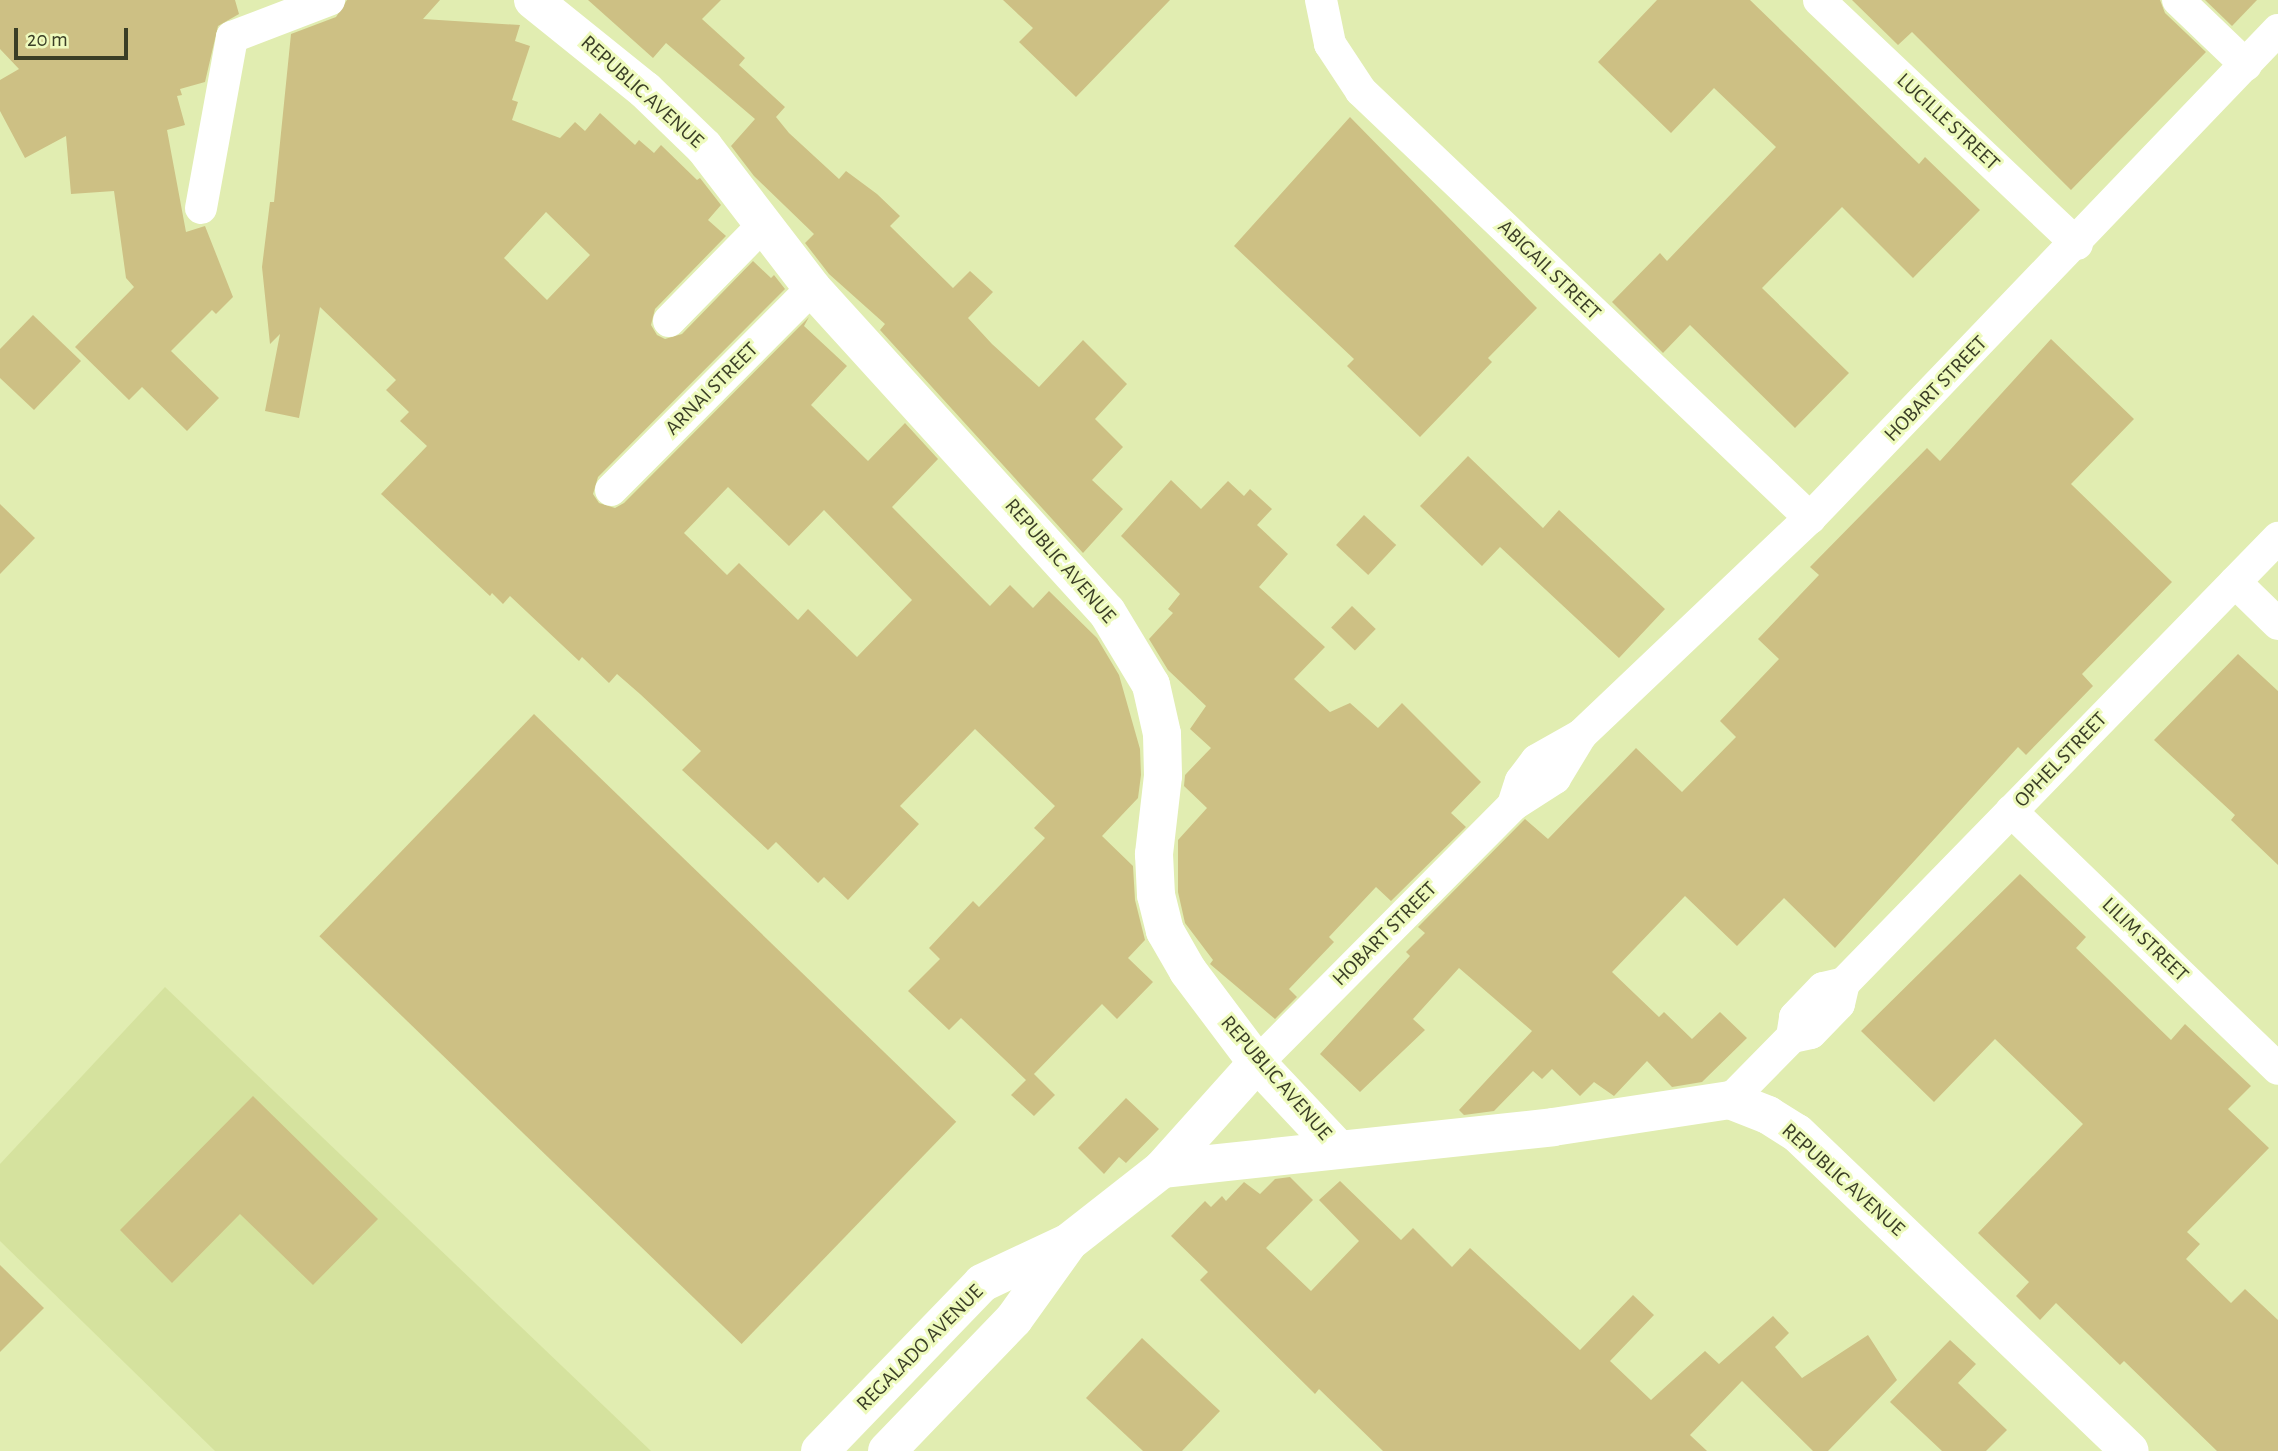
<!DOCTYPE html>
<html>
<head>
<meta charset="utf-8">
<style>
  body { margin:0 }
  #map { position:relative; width:2278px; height:1451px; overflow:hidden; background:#e1edb1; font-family:"Alegreya Sans",sans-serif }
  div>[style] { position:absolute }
  .built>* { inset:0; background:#d5e29e }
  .building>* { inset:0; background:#cdc084; transform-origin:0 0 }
  .street>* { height:32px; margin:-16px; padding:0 16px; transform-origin:16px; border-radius:16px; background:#fff }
  .secondary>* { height:38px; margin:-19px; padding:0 19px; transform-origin:19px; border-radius:19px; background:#fff }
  span { translate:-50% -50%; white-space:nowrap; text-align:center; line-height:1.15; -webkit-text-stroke:6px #eefabd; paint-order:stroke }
  .street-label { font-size:21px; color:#3a3e26 }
  .scale { position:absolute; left:14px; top:28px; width:114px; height:32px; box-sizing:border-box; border:4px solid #3a3e26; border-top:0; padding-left:9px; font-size:21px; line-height:24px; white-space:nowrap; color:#3a3e26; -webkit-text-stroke:5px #eefabd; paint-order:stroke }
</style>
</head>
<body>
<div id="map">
  <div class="built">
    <div style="clip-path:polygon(165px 987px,651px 1451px,215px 1451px,0 1241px,0 1164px)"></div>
  </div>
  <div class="building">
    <div style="clip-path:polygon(0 0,235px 0,239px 14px,218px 26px,205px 82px,180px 89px,182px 95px,177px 96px,185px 125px,167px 130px,186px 232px,205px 226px,233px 297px,216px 314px,212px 310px,171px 351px,219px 398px,187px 431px,142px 387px,129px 400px,75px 347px,134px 287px,126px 278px,114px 191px,71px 194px,66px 136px,25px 158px,0 111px,0 80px,19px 69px,0 49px)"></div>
    <div style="clip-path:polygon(evenodd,347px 0,440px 0,423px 19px,520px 25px,515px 41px,530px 46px,512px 100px,518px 102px,512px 120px,560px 138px,575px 122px,585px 131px,600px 113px,635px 145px,639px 140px,654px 153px,661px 145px,697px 180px,700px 178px,721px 205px,708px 220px,726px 236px,655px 309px,651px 325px,657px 335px,665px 339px,682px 334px,753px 261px,771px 278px,774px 275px,785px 289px,598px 477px,593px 494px,599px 503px,615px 508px,624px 503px,809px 317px,804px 326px,847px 366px,811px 405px,868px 461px,905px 423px,938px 459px,892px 507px,990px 606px,1010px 585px,1033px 608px,1049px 591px,1097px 638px,1119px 675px,1140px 749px,1141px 775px,1138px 798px,1102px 836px,1133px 866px,1135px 900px,1145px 940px,1128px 958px,1153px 982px,1117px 1019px,1102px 1004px,1034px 1074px,1055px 1095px,1034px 1116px,1011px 1095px,1026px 1080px,961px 1018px,949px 1030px,908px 991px,940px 959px,929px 948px,973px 901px,979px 907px,1045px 838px,1034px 828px,1055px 806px,975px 729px,900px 806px,919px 824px,848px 900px,824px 877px,818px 883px,776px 842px,768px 850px,682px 770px,701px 751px,640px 694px,617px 674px,609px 683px,582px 657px,579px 661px,510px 596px,503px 604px,492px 593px,490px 596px,381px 494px,427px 446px,400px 421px,409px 412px,386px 390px,396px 380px,320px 307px,299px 418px,265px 411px,280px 334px,270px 344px,262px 267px,270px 202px,274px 202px,291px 34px,336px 17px,347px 0,546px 212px,590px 255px,547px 300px,504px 258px,546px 212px,347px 0,728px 487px,789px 546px,824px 510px,912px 600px,857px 657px,808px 609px,798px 620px,739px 563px,727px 575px,684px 533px,728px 487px)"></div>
    <div style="clip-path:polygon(588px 0,721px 0,702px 19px,745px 58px,739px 65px,785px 107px,776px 117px,789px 133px,839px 179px,846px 171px,877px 194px,900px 216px,890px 226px,953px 288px,970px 271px,993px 292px,968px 318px,992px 344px,1039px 387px,1083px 340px,1127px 384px,1095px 419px,1123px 447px,1092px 480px,1123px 509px,1083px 553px,880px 330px,885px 324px,829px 274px,805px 243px,814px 234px,754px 176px,731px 146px,755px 119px,666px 43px,653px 58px)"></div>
    <div style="clip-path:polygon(1003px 0,1170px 0,1076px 97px,1019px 42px,1033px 28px)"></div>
    <div style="clip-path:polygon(1657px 0,1750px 0,1919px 164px,1925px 157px,1980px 210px,1913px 278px,1842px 207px,1762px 288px,1849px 373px,1795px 428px,1690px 325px,1663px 353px,1612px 302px,1660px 253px,1667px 261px,1776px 147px,1714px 88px,1671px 133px,1598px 62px)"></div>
    <div style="clip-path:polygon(1852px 0,2160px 0,2165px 13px,2206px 52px,2071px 190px,1912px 32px,1898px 45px)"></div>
    <div style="clip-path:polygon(2205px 0,2257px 0,2232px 26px)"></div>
    <div style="clip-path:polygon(1350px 117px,1537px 308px,1488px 358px,1492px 362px,1420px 437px,1347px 366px,1354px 359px,1234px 246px)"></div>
    <div style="clip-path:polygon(33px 315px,81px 361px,34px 410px,0 378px,0 349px)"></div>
    <div style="clip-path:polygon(2051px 339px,2134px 419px,2071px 484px,2172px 582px,2082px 674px,2093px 686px,2026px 755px,2018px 747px,1835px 948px,1784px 898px,1737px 946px,1685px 896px,1612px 972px,1659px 1017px,1664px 1012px,1692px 1039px,1720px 1012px,1747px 1038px,1702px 1082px,1672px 1087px,1647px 1061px,1614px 1096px,1594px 1082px,1580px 1096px,1552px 1069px,1542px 1079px,1533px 1071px,1494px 1111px,1464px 1115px,1459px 1110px,1532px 1031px,1459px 968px,1413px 1019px,1425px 1030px,1360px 1092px,1320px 1054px,1410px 956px,1406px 952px,1425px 933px,1418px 927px,1525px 819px,1548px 839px,1636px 748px,1682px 792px,1736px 737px,1720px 721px,1779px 659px,1758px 639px,1819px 575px,1810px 567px,1927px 448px,1940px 461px)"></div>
    <div style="clip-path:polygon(1468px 456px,1543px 528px,1559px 510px,1665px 609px,1619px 658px,1500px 547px,1482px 566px,1420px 506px)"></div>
    <div style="clip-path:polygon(1171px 480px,1201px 509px,1228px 481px,1244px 496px,1250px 489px,1272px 509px,1257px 525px,1288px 554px,1259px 587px,1325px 647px,1294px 679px,1330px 712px,1350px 703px,1378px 728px,1402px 703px,1481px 782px,1451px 813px,1466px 827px,1391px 901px,1376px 887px,1329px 937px,1334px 942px,1289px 989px,1297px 997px,1275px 1019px,1210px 964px,1213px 960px,1185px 923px,1178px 892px,1178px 840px,1207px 808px,1184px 786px,1185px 775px,1211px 748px,1190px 729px,1206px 706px,1168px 670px,1149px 639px,1173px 613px,1168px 609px,1180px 594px,1121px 536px)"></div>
    <div style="clip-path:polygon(0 504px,35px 538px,0 574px)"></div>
    <div style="left:1364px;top:515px;width:44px;height:41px;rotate:43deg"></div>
    <div style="left:1352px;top:606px;width:33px;height:30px;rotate:44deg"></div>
    <div style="clip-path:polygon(2238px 654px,2278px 691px,2278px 865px,2231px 820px,2235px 815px,2154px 740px)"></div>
    <div style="left:534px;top:714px;width:587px;height:309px;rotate:44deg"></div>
    <div style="clip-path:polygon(2020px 874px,2086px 937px,2076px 948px,2171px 1040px,2185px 1024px,2251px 1086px,2228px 1109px,2269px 1148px,2187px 1232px,2200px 1244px,2186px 1259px,2231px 1303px,2245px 1289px,2278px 1320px,2278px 1451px,2217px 1451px,2124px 1361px,2120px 1365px,2056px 1303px,2040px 1320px,2016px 1296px,2029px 1282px,1978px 1233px,2083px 1124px,1995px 1039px,1934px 1102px,1861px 1031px)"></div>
    <div style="clip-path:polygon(253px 1096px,378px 1219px,313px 1285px,240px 1214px,172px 1283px,120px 1230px)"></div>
    <div style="clip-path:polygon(1126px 1098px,1159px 1129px,1126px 1163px,1119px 1157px,1104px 1174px,1078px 1148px)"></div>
    <div style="clip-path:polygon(1290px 1177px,1313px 1200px,1266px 1248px,1311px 1291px,1359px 1241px,1319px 1200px,1340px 1181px,1401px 1240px,1413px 1228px,1452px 1267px,1470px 1248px,1580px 1350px,1633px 1295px,1654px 1315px,1610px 1361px,1651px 1400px,1705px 1351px,1719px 1364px,1773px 1316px,1789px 1333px,1775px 1347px,1802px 1378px,1868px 1335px,1897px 1380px,1828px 1451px,1813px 1451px,1742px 1381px,1690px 1435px,1707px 1451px,1383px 1451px,1319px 1389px,1315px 1394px,1224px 1304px,1200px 1280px,1208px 1272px,1171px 1236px,1205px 1201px,1211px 1207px,1222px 1196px,1226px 1201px,1244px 1182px,1260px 1194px,1275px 1179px)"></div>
    <div style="clip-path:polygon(0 1265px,44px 1308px,0 1352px)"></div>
    <div style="clip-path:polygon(1142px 1338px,1220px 1411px,1182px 1451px,1143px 1451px,1086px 1398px)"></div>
    <div style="clip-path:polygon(1950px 1340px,1976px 1364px,1958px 1383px,2007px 1430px,1986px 1451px,1942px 1451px,1890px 1402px)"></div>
  </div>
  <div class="street">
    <div style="left:1321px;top:0;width:45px;rotate:78.4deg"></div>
    <div style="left:1330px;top:44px;width:56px;rotate:56.6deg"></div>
    <div style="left:1361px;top:91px;width:620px;rotate:43.56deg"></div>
    <div style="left:1819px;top:0;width:355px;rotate:43.4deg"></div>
    <div style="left:2178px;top:0;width:94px;rotate:43.7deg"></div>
    <div style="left:201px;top:208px;width:174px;rotate:-79.7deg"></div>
    <div style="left:232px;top:37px;width:104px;rotate:-20.9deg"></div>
    <div style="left:669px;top:321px;width:136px;rotate:-45.6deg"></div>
    <div style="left:611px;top:490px;width:285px;rotate:-45.1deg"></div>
    <div style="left:2235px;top:582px;width:60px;rotate:44.3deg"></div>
    <div style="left:1513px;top:805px;width:25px;rotate:-72deg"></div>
    <div style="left:1521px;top:781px;width:26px;rotate:-53deg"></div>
    <div style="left:1537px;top:760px;width:51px;rotate:-29.6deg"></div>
    <div style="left:1581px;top:735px;width:315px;rotate:-43.5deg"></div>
    <div style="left:1810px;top:518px;width:676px;rotate:-46.2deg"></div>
    <div style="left:2011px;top:811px;width:371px;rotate:44deg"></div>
    <div style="left:1792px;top:1037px;width:19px;rotate:-12deg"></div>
    <div style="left:1811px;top:1033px;width:40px;rotate:-46deg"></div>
    <div style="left:1839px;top:1004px;width:22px;rotate:-77deg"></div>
    <div style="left:1844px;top:983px;width:622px;rotate:-45.72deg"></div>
    <div style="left:1257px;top:1063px;width:363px;rotate:-45.2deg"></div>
    <div style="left:1513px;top:805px;width:50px;rotate:-32.7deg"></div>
    <div style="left:1555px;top:778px;width:50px;rotate:-58.8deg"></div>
    <div style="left:1730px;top:1100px;width:88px;rotate:-45.5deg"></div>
    <div style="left:1792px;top:1037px;width:20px;rotate:-81deg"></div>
    <div style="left:1795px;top:1017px;width:40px;rotate:-46deg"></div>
    <div style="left:1823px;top:988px;width:22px;rotate:-13deg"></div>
  </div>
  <div class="secondary">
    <div style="left:533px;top:0;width:144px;rotate:38.8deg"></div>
    <div style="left:645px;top:90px;width:82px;rotate:44deg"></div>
    <div style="left:704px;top:147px;width:178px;rotate:52.5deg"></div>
    <div style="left:812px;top:288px;width:438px;rotate:47.7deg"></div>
    <div style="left:1107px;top:612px;width:85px;rotate:58.9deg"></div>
    <div style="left:1151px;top:685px;width:50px;rotate:77.3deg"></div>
    <div style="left:1162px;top:734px;width:42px;rotate:88.6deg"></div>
    <div style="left:1163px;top:776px;width:79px;rotate:96.6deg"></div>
    <div style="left:1154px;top:854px;width:41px;rotate:87.2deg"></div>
    <div style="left:1156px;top:895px;width:37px;rotate:76deg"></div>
    <div style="left:1165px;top:931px;width:46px;rotate:60.1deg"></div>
    <div style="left:1188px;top:971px;width:115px;rotate:53.1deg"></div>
    <div style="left:1257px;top:1063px;width:118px;rotate:46.7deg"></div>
    <div style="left:1162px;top:1169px;width:393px;rotate:-6.1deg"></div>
    <div style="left:1553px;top:1127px;width:179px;rotate:-8.7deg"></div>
    <div style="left:1730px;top:1100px;width:41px;rotate:21.5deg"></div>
    <div style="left:1768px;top:1115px;width:34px;rotate:32deg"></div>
    <div style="left:1797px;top:1133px;width:460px;rotate:43.7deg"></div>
    <div style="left:820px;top:1451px;width:233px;rotate:-46deg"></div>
    <div style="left:982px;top:1283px;width:96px;rotate:-25.2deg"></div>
    <div style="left:1069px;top:1242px;width:118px;rotate:-38.1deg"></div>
    <div style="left:1162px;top:1169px;width:142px;rotate:-48.1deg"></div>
    <div style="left:887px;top:1451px;width:183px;rotate:-46.1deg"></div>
    <div style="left:1014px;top:1319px;width:91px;rotate:-54.4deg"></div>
  </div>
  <div class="street-label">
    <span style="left:642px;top:92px;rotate:42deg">REPUBLIC AVENUE</span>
    <span style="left:1948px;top:122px;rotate:43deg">LUCILLE STREET</span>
    <span style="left:1549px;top:270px;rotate:44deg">ABIGAIL STREET</span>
    <span style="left:712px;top:389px;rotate:-45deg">ARNAI STREET</span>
    <span style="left:1936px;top:389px;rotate:-46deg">HOBART STREET</span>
    <span style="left:1060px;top:561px;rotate:49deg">REPUBLIC AVENUE</span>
    <span style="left:2061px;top:760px;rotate:-46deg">OPHEL STREET</span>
    <span style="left:1385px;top:934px;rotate:-45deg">HOBART STREET</span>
    <span style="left:2145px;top:940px;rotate:44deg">LILIM STREET</span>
    <span style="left:1276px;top:1078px;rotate:49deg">REPUBLIC AVENUE</span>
    <span style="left:1843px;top:1180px;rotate:42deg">REPUBLIC AVENUE</span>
    <span style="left:920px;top:1348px;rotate:-45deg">REGALADO AVENUE</span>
  </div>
  <div class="scale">20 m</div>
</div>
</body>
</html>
